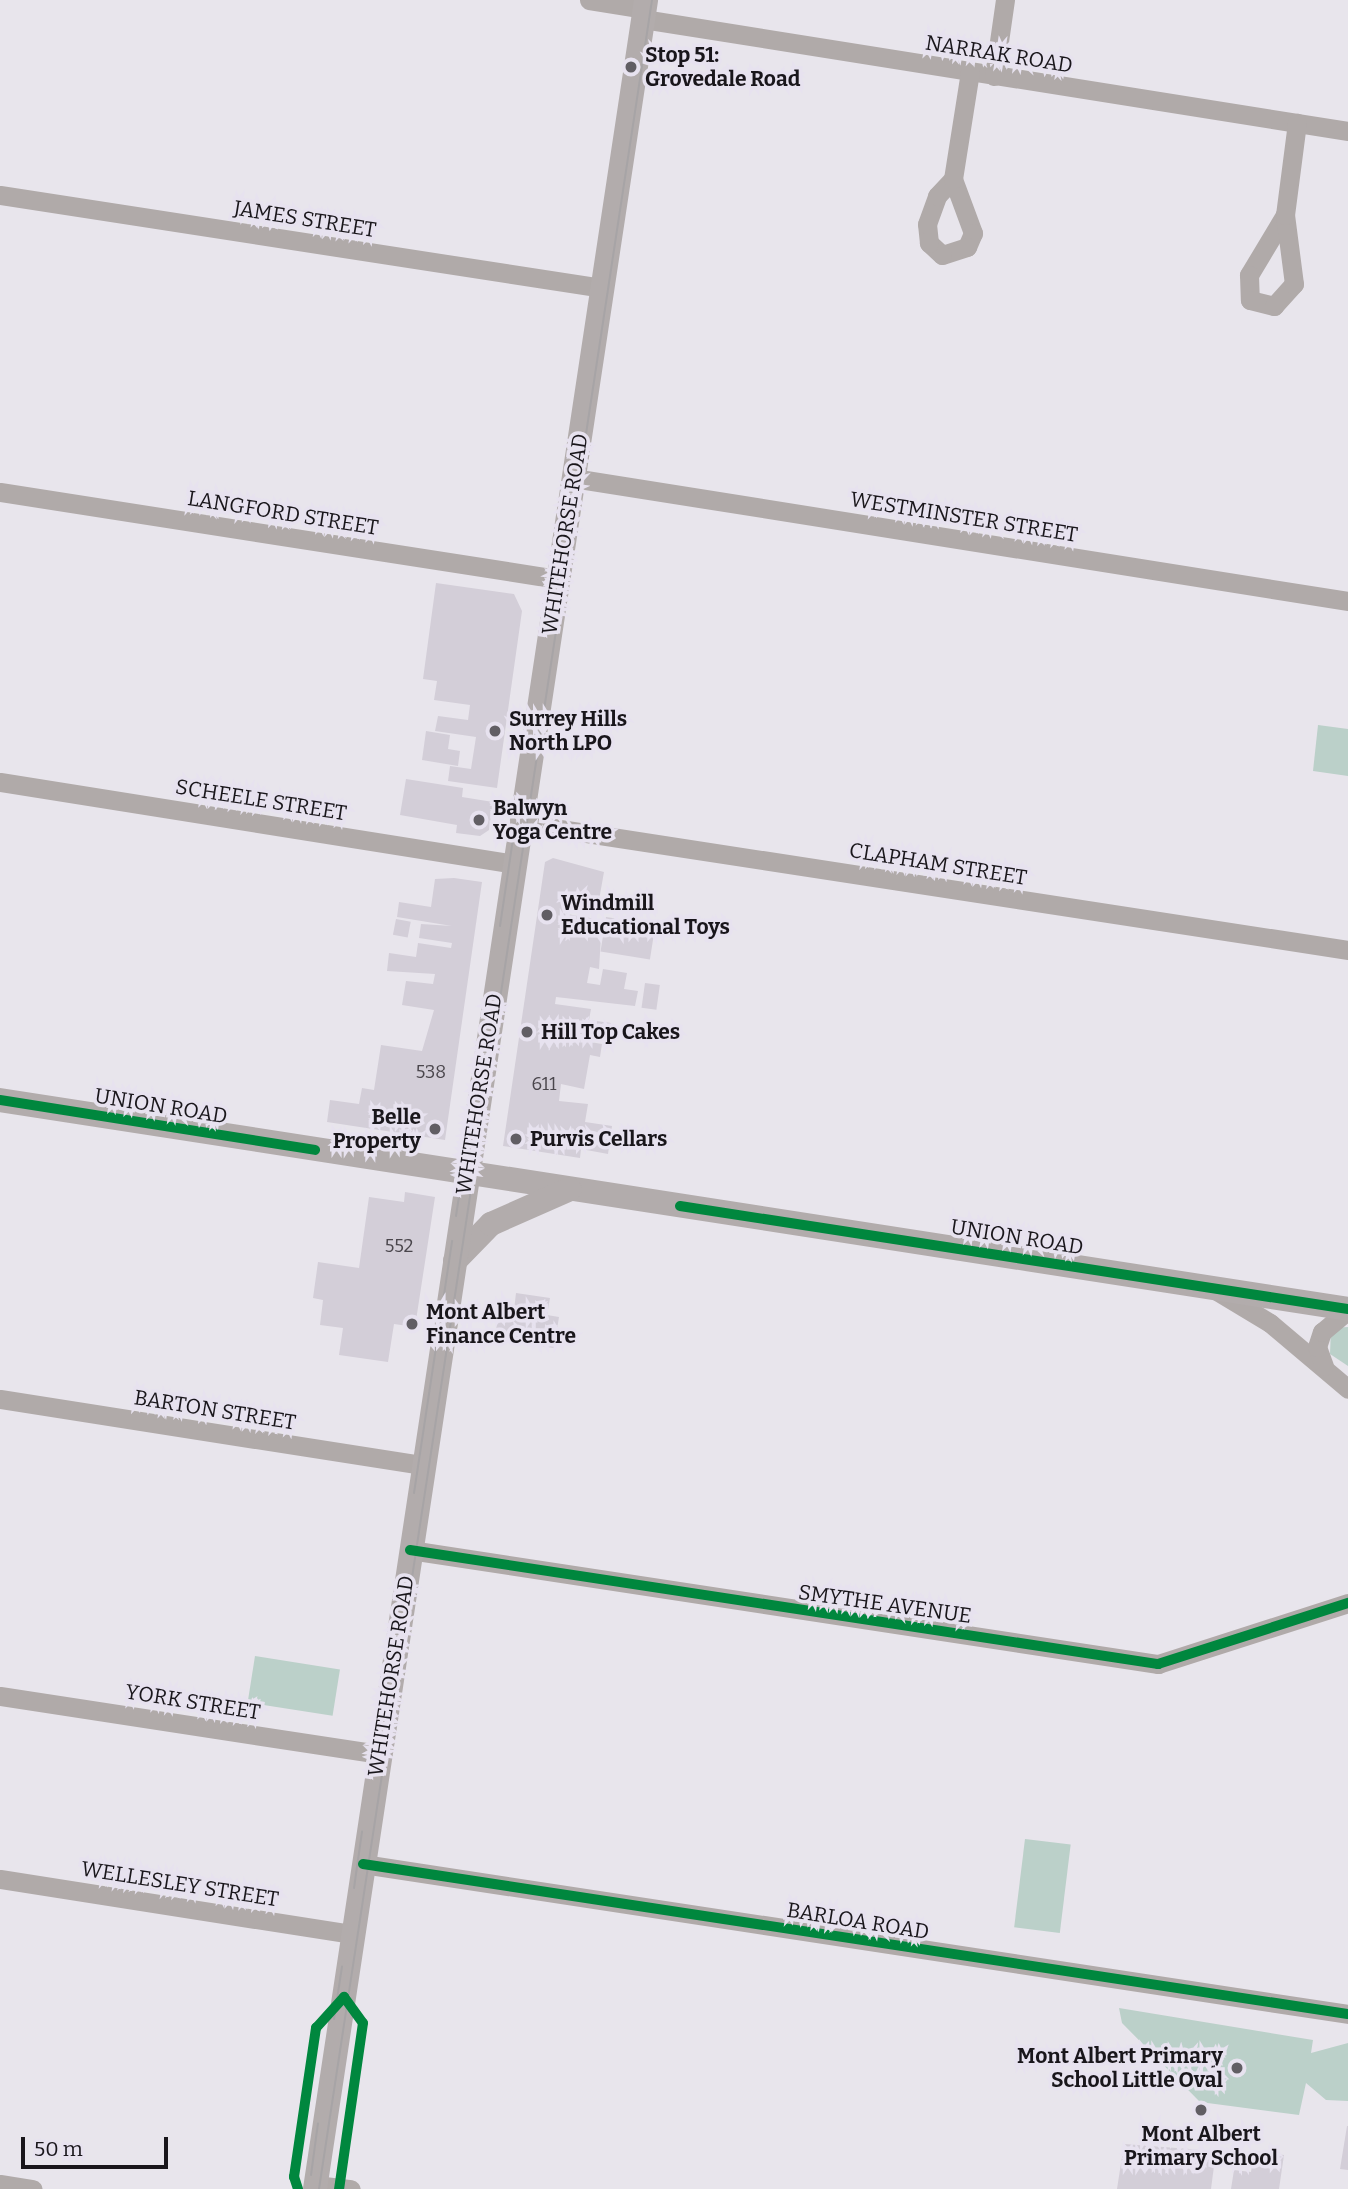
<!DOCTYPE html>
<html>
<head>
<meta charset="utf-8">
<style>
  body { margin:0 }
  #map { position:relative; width:1348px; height:2189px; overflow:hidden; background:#e8e5ec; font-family:Bitter,serif }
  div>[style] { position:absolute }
  .green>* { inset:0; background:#bbd0c9; transform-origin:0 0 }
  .building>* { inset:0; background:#d3ced8; transform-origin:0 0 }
  .minor>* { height:19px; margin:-9.5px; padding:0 9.5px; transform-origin:9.5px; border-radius:9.5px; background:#b0aaa9 }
  .major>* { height:24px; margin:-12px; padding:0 12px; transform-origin:12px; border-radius:12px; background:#b2acac }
  .tram>* { height:2px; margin:-1px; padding:0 1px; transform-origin:1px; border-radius:1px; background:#a7a4a6 }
  .cycleway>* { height:10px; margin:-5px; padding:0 5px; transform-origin:5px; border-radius:5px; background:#00873e }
  .dots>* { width:19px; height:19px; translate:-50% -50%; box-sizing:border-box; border:4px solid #e7e2ef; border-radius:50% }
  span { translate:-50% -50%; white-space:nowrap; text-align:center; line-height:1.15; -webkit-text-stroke:7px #e7e2ef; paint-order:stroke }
  .number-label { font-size:18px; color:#4a464c }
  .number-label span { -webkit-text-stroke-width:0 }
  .street-label { font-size:21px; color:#19161b }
  .poi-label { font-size:21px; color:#19161b; font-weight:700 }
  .left { translate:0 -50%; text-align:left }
  .right { translate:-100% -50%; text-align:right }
  .scale { position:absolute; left:21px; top:2137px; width:147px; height:32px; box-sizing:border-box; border:4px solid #19161b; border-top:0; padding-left:9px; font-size:21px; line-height:24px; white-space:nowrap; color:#19161b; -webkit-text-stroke:5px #e7e2ef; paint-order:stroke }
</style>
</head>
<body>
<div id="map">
  <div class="green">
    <div style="clip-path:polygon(1318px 725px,1348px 729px,1348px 776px,1313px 771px)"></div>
    <div style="clip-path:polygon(1348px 1327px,1348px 1366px,1330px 1354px,1331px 1328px)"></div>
    <div style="left:255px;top:1656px;width:86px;height:47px;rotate:9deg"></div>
    <div style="left:1025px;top:1839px;width:46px;height:89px;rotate:7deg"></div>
    <div style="clip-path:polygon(1119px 2008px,1313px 2040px,1311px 2053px,1348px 2043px,1348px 2101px,1326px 2100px,1306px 2083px,1299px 2115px,1200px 2102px,1122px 2023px)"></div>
  </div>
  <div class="building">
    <div style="clip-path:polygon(436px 583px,514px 594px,522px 611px,497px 788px,448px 781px,450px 766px,471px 769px,476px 737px,435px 731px,438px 716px,468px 720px,470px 705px,434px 700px,437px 681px,423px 679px)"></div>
    <div style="clip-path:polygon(426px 731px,450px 735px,448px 749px,460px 751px,458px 766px,422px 760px)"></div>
    <div style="clip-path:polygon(406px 779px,463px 788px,462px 797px,493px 802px,489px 830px,480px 836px,456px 833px,457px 825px,400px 815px)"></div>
    <div style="clip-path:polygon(553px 858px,604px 872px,599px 900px,570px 896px,567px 914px,602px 920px,599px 969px,590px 967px,587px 983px,600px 985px,603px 969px,627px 973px,624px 989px,638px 991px,635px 1006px,556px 997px,555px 1004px,591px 1009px,589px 1020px,611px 1023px,609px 1037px,562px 1032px,561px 1037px,602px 1044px,600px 1057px,590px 1055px,584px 1089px,561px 1084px,559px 1101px,588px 1104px,585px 1122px,612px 1126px,608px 1154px,581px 1149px,580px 1158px,503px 1146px,545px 862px)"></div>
    <div style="clip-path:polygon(454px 878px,482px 882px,445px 1140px,327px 1122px,330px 1100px,359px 1104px,362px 1088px,374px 1090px,381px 1045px,422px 1051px,434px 1010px,402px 1005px,406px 981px,433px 984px,435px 974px,387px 971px,389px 953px,416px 957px,418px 943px,451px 948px,452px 943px,419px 938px,421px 924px,452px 926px,397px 917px,399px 902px,431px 907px,435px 879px)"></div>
    <div style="left:606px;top:917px;width:50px;height:35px;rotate:9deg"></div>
    <div style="left:396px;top:919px;width:15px;height:16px;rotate:11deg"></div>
    <div style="left:645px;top:983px;width:15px;height:25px;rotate:8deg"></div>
    <div style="clip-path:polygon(405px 1192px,435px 1197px,415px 1327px,394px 1324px,388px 1362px,339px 1355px,343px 1328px,320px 1325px,323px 1300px,313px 1298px,318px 1262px,359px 1268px,369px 1197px,404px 1202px)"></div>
    <div style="clip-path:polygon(516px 1293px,550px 1298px,547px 1315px,559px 1317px,554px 1348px,495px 1339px,499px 1308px,514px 1310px)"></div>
    <div style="clip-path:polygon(1347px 2126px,1348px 2126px,1348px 2170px,1340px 2169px)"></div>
    <div style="clip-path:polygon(1124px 2144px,1216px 2151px,1211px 2189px,1117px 2189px)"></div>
    <div style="clip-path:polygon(1254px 2151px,1284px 2155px,1279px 2189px,1231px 2189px,1234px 2170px,1251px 2172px)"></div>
  </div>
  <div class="minor">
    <div style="left:589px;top:0;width:57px;rotate:9.1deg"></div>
    <div style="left:643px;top:19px;width:714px;rotate:9.03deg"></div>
    <div style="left:994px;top:76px;width:77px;rotate:-81.8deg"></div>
    <div style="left:953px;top:179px;width:58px;rotate:69.7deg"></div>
    <div style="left:973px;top:233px;width:15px;rotate:113deg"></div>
    <div style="left:967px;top:247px;width:26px;rotate:162deg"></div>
    <div style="left:942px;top:255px;width:18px;rotate:-137deg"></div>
    <div style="left:929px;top:243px;width:19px;rotate:-96deg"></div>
    <div style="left:927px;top:224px;width:30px;rotate:-70deg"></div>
    <div style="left:937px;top:196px;width:23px;rotate:-47deg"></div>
    <div style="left:953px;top:179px;width:108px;rotate:-81deg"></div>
    <div style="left:0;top:195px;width:609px;rotate:8.78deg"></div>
    <div style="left:1285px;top:215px;width:70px;rotate:121deg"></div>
    <div style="left:1249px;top:275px;width:25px;rotate:88deg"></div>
    <div style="left:1250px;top:300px;width:25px;rotate:14deg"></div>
    <div style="left:1274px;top:306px;width:30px;rotate:-48deg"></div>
    <div style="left:1294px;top:284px;width:70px;rotate:-97.4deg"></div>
    <div style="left:1285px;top:215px;width:93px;rotate:-82.6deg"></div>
    <div style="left:573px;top:478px;width:785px;rotate:9.02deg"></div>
    <div style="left:0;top:492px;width:565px;rotate:8.86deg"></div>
    <div style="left:0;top:782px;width:521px;rotate:9.05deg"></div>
    <div style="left:521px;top:823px;width:837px;rotate:8.73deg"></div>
    <div style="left:1217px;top:1291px;width:62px;rotate:31.1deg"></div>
    <div style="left:1270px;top:1323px;width:102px;rotate:40.2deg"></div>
    <div style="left:1324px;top:1366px;width:20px;rotate:-110deg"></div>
    <div style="left:1317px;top:1347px;width:16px;rotate:-72deg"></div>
    <div style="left:1322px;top:1332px;width:34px;rotate:-40deg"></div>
    <div style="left:0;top:1399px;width:428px;rotate:8.9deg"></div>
    <div style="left:410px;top:1550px;width:757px;rotate:8.67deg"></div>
    <div style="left:1158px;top:1664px;width:200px;rotate:-17.8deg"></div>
    <div style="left:0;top:1696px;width:383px;rotate:8.7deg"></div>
    <div style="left:363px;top:1864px;width:996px;rotate:8.66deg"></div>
    <div style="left:0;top:1879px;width:357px;rotate:8.9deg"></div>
    <div style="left:0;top:2184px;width:33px;rotate:9deg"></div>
    <div style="left:316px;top:2185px;width:35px;rotate:7deg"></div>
  </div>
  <div class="major">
    <div style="left:0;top:1100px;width:1364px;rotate:8.81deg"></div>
    <div style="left:455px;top:1261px;width:52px;rotate:-45.8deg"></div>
    <div style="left:491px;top:1224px;width:86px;rotate:-23.9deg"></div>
    <div style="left:315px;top:2189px;width:2214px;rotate:-81.4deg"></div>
  </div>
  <div class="tram">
    <div style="left:500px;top:926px;width:88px;rotate:-81.5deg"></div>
    <div style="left:456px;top:1216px;width:66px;rotate:-81.3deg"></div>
    <div style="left:414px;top:1493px;width:255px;rotate:-81.4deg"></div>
    <div style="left:354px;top:1888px;width:57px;rotate:-81.9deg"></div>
    <div style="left:334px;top:2019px;width:53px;rotate:-81.3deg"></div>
    <div style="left:311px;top:2175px;width:52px;rotate:-82.3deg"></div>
    <div style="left:319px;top:2189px;width:2214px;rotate:-81.35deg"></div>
  </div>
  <div class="cycleway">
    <div style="left:0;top:1100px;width:319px;rotate:9deg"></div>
    <div style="left:680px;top:1206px;width:676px;rotate:8.77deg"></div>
    <div style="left:410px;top:1550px;width:757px;rotate:8.67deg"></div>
    <div style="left:1158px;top:1664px;width:200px;rotate:-17.8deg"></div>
    <div style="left:363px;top:1864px;width:996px;rotate:8.66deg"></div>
    <div style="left:298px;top:2189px;width:13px;rotate:-108deg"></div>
    <div style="left:294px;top:2177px;width:151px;rotate:-81.6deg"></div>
    <div style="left:316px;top:2028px;width:42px;rotate:-47.9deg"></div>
    <div style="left:344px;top:1997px;width:32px;rotate:54deg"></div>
    <div style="left:363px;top:2023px;width:168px;rotate:98.2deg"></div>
  </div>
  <div class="dots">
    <div style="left:631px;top:67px;background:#615e64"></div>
    <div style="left:495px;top:731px;background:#615e64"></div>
    <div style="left:479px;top:820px;background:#615e64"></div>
    <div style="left:547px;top:915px;background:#615e64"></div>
    <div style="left:527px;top:1032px;background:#615e64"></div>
    <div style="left:435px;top:1129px;background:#615e64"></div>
    <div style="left:516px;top:1139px;background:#615e64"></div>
    <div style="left:412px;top:1324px;background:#615e64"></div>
    <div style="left:1237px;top:2068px;background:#615e64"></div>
    <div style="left:1201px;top:2110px;background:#615e64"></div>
  </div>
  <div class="number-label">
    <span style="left:431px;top:1072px">538</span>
    <span style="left:544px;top:1084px">611</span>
    <span style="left:399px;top:1246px">552</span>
  </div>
  <div class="street-label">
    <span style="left:999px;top:54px;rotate:9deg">NARRAK ROAD</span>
    <span style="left:305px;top:219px;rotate:9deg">JAMES STREET</span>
    <span style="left:283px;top:513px;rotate:9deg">LANGFORD STREET</span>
    <span style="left:964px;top:517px;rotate:9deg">WESTMINSTER STREET</span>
    <span style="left:565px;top:534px;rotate:-81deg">WHITEHORSE ROAD</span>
    <span style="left:261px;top:800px;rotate:9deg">SCHEELE STREET</span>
    <span style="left:938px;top:864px;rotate:9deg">CLAPHAM STREET</span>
    <span style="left:479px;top:1094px;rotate:-81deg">WHITEHORSE ROAD</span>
    <span style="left:161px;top:1106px;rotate:9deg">UNION ROAD</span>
    <span style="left:1017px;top:1237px;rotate:9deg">UNION ROAD</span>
    <span style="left:215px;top:1410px;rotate:9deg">BARTON STREET</span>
    <span style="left:885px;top:1604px;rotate:8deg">SMYTHE AVENUE</span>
    <span style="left:391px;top:1676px;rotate:-81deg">WHITEHORSE ROAD</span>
    <span style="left:193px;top:1702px;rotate:9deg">YORK STREET</span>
    <span style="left:180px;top:1884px;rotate:9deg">WELLESLEY STREET</span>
    <span style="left:858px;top:1921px;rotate:9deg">BARLOA ROAD</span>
  </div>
  <div class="poi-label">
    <span class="left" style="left:645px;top:67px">Stop 51:<br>Grovedale Road</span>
    <span class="left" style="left:509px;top:731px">Surrey Hills<br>North LPO</span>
    <span class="left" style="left:493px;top:820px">Balwyn<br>Yoga Centre</span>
    <span class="left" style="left:561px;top:915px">Windmill<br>Educational Toys</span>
    <span class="left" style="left:541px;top:1032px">Hill Top Cakes</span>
    <span class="right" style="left:421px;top:1129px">Belle<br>Property</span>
    <span class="left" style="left:530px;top:1139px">Purvis Cellars</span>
    <span class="left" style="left:426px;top:1324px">Mont Albert<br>Finance Centre</span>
    <span class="right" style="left:1223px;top:2068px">Mont Albert Primary<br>School Little Oval</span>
    <span style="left:1201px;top:2146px">Mont Albert<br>Primary School</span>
  </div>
  <div class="scale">50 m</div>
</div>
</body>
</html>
